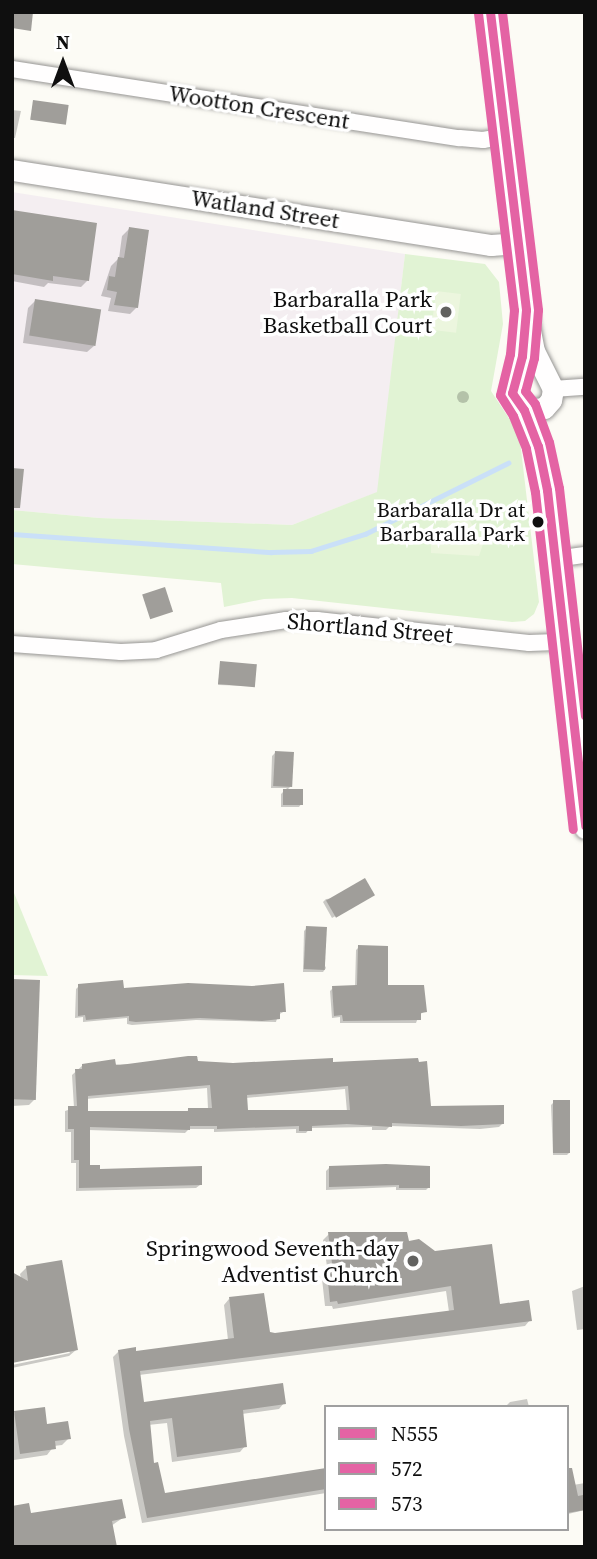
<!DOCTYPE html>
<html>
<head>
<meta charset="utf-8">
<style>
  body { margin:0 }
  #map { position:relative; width:597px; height:1559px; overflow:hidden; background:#fcfbf5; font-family:"Source Serif 4",serif }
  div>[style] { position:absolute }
  .industrial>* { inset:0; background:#f4eef1 }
  .green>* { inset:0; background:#e1f3d4 }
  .pitch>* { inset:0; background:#ecf6de; transform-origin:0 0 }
  .shadow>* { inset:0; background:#0003 }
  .round { border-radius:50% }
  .stream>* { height:4.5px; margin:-2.25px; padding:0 2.25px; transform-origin:2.25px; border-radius:2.25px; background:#cae0f8 }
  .building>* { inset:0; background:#a09e9a; transform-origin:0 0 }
  .roads { filter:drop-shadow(0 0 2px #969593) drop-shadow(0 0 2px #969593) }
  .minor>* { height:16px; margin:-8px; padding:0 8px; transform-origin:8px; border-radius:8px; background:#fffefe }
  .tertiary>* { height:21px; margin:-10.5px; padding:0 10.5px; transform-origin:10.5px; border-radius:10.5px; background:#fffefe }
  .bus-1>* { height:9px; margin:-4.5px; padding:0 4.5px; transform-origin:4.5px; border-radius:4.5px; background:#e463a4 }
  .bus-2>* { height:9px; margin:-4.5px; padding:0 4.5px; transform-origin:4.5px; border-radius:4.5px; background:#e463a4 }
  .bus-3>* { height:9px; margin:-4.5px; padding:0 4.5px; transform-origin:4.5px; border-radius:4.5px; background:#e463a4 }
  .dots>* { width:19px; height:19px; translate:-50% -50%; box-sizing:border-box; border:4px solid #fff; border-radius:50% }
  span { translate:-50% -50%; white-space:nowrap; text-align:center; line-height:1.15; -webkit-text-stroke:7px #fff; paint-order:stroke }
  .bus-label { font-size:21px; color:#0f0f0f }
  .right { translate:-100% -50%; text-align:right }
  .street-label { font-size:23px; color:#0f0f0f }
  .poi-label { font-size:23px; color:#0f0f0f }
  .frame { position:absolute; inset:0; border:14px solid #0f0f0f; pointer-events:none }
  .legend { position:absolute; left:324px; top:1405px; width:245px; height:126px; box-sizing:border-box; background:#fff; border:2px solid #9f9f9f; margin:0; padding:9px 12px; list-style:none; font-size:21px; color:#0f0f0f }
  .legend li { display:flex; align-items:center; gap:14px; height:35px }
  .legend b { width:35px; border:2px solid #9f9f9f }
  .north { position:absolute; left:28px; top:28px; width:70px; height:70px; -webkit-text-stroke:5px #fff; paint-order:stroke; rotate:0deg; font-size:19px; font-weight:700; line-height:28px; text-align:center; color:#0f0f0f }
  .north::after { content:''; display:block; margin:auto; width:24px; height:32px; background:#0f0f0f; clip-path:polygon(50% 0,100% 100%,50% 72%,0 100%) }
</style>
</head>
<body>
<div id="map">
  <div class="industrial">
    <div style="clip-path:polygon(12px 192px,405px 254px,378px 492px,292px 525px,99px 518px,12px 510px)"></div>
  </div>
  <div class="green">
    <div style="clip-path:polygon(405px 254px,485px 264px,499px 282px,503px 324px,491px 391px,516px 429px,520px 441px,539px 602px,534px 614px,525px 621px,512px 622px,292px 598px,264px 599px,224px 607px,221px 583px,12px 564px,12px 510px,99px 518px,292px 525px,377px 492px)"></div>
    <div style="clip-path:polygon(12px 888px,48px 976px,12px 975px)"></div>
  </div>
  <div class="pitch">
    <div style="left:436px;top:291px;width:25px;height:39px;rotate:7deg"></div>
    <div style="clip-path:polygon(466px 514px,483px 544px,479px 556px,431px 553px,431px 534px,449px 527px,447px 521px)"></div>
  </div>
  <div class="shadow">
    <div style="clip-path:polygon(12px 110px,21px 111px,15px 138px,12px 138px)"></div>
    <div style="clip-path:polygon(12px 212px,88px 280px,81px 287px,48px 283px,44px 287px,12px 281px)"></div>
    <div style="clip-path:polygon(129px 229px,137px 307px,130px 314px,108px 311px,111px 298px,101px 296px,111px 266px,119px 258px,122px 236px)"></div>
    <div style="clip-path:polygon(35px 301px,94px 346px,87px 352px,23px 343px,28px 308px)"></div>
    <div class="round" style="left:457px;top:391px;width:12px;height:12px"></div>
    <div style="clip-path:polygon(221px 663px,253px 686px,218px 685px)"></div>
    <div style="clip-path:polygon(275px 753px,292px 785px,286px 791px,302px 803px,299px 807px,281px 807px,281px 794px,287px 788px,271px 788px,272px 756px)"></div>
    <div style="clip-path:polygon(372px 895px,332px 918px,323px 902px,326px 899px)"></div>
    <div style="clip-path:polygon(307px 928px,326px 968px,323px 972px,303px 972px,304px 931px)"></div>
    <div style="clip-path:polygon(359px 947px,386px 987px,425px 1011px,419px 1015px,416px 1023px,340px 1023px,340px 1017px,332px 1018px,330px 991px,333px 988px,355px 987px,356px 950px)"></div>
    <div style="clip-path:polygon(12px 981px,36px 1098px,29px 1105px,12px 1106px)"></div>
    <div style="clip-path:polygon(79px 986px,122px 990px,252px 987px,285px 1011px,278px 1015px,276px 1022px,196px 1020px,132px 1025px,127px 1024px,127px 1018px,83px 1022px,83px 1017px,75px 1018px,76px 989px)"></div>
    <div style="clip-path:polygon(evenodd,196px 1063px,332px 1064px,429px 1108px,503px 1123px,499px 1127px,480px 1129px,390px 1126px,386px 1130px,372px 1130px,372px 1127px,310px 1128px,306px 1133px,296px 1133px,296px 1129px,214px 1132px,214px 1129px,189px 1129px,185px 1133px,88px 1130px,88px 1167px,200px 1185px,196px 1188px,76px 1191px,76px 1163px,71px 1163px,71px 1132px,65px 1132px,65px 1111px,74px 1108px,72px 1075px,83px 1065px,196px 1063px,207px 1088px,208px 1109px,189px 1109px,186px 1113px,87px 1113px,86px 1099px,207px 1088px,196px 1063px,345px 1089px,347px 1112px,246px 1112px,246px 1098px,345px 1089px)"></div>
    <div style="clip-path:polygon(554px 1102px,570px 1152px,567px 1155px,553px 1155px,551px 1105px)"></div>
    <div style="clip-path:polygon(329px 1168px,429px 1187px,426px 1190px,396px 1190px,396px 1187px,326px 1190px,326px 1171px)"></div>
    <div style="clip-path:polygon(329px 1234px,408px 1243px,498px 1306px,530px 1320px,525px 1326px,139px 1375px,143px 1404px,284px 1403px,279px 1409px,242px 1414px,245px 1446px,240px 1452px,172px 1462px,167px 1423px,148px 1425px,153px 1465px,163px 1495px,326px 1470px,326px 1493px,142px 1523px,124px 1436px,113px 1357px,119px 1351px,135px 1353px,228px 1340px,224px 1305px,229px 1299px,268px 1333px,275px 1335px,449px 1312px,446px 1291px,333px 1309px,332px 1306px,325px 1306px,322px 1279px,328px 1273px,323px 1240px)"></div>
    <div style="clip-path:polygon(27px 1267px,76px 1350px,69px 1356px,12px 1368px,12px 1365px,70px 1353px,21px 1278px,20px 1274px)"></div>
    <div style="clip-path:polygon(585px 1286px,585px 1329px,577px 1330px,572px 1291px)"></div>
    <div style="clip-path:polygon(527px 1399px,529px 1407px,505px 1407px,510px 1402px)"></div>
    <div style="clip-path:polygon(15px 1413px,46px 1426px,69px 1438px,62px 1445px,54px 1446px,47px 1455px,14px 1460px,12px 1415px)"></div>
    <div style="clip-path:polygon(585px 1483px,585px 1510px,568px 1514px,567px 1519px,567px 1486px)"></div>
    <div style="clip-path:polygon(30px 1515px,124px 1517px,111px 1526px)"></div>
  </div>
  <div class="stream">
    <div style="left:12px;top:534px;width:260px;rotate:4deg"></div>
    <div style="left:271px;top:552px;width:40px;rotate:-1.4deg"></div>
    <div style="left:311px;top:551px;width:57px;rotate:-17.5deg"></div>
    <div style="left:365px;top:534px;width:160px;rotate:-26.4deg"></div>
  </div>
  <div class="building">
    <div style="clip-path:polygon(12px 12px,33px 12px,31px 31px,12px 28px)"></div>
    <div style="left:33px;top:100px;width:36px;height:20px;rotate:8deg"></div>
    <div style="clip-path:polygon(12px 210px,97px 223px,89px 281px,53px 276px,53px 281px,12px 274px)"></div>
    <div style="clip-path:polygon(129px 227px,149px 230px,138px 308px,114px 305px,117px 292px,107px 290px,109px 276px,115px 277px,118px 257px,124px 258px)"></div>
    <div style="left:35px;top:299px;width:67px;height:37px;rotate:9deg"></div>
    <div style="clip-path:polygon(12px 468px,24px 469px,20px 508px,12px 508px)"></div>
    <div style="left:165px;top:587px;width:26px;height:24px;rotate:72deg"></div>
    <div style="left:220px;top:661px;width:37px;height:23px;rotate:5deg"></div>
    <div style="left:275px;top:751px;width:19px;height:35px;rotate:3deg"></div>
    <div style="left:283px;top:789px;width:20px;height:16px"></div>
    <div style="left:365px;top:878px;width:20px;height:45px;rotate:60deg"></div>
    <div style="left:306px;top:926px;width:21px;height:43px;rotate:3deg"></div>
    <div style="clip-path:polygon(358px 945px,388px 946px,388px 985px,424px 985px,427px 1012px,421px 1013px,421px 1020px,343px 1021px,342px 1015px,334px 1016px,332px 986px,357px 985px)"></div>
    <div style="left:12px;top:979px;width:28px;height:120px;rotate:2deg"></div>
    <div style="clip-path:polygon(123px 980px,124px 988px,188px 983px,252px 986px,284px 983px,286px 1012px,280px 1012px,280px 1019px,262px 1021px,200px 1018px,136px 1022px,129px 1021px,129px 1016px,86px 1020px,85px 1015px,78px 1016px,78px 984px)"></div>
    <div style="clip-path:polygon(evenodd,188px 1056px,197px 1056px,198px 1061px,233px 1063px,333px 1058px,333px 1062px,418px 1058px,419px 1062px,427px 1061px,431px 1106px,504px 1105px,504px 1124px,461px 1126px,392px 1123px,392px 1127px,347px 1124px,312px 1126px,312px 1131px,299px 1131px,299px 1126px,217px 1129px,217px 1126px,190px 1126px,190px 1130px,90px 1127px,90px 1165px,100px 1165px,100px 1169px,202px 1166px,202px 1185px,79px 1188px,79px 1160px,74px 1160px,74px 1129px,68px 1129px,68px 1106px,77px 1106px,75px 1069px,82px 1069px,82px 1064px,115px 1059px,116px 1065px,120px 1065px,188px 1056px,210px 1085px,212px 1108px,188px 1108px,188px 1111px,88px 1111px,88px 1096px,210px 1085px,188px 1056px,348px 1086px,350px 1110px,248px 1110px,247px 1095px,348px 1086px)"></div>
    <div style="left:553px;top:1100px;width:17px;height:53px"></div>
    <div style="clip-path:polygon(386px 1164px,430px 1166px,430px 1188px,399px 1188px,399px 1185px,329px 1187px,329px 1166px)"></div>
    <div style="clip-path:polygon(328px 1232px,407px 1232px,409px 1241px,419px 1239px,435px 1251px,492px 1244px,500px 1304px,529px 1300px,532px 1321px,140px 1371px,144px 1402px,283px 1383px,286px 1404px,243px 1410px,247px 1447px,177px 1457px,172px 1418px,150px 1421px,154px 1463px,158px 1462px,165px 1493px,326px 1468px,326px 1489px,147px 1518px,129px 1429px,118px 1350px,136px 1347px,136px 1351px,234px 1338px,229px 1297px,264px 1293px,270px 1332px,275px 1333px,454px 1310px,451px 1286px,338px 1304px,337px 1301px,330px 1302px,327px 1272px,333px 1271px)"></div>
    <div style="clip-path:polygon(62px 1260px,78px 1350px,12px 1363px,12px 1272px,28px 1281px,26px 1266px)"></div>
    <div style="clip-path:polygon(45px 1407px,47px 1424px,68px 1421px,71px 1439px,55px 1441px,56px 1449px,20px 1454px,14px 1411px)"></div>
    <div style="clip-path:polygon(567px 1468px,572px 1468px,578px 1496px,583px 1495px,585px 1510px,567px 1513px)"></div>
    <div style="clip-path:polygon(122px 1499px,126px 1518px,112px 1521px,117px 1547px,12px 1547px,12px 1506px,29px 1503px,31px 1513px)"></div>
  </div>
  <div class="roads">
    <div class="minor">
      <div style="left:12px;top:69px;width:453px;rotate:8.8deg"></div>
      <div style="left:460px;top:138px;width:23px;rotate:5deg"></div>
      <div style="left:483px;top:140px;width:23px;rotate:-10deg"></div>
      <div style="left:553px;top:389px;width:32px;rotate:-4deg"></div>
      <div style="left:555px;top:559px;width:30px;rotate:-8deg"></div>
      <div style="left:12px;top:644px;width:109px;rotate:4.2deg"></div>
      <div style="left:121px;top:652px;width:35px;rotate:-3deg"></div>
      <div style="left:156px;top:650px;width:68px;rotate:-17.1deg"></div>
      <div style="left:221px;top:630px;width:66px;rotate:-8.7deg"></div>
      <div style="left:286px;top:620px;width:31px"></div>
      <div style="left:317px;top:620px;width:213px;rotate:6.2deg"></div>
      <div style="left:529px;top:643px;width:34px;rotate:-2deg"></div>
    </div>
    <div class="tertiary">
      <div style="left:490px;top:12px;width:300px;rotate:83.1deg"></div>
      <div style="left:526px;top:310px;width:42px;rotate:79deg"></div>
      <div style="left:534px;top:351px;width:42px;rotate:63.4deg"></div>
      <div style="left:553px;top:389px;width:11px;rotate:100deg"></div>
      <div style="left:551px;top:400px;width:11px;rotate:131deg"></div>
      <div style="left:544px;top:408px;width:20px;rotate:174deg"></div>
      <div style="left:12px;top:170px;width:485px;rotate:8.9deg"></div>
      <div style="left:491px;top:245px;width:27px;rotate:-4deg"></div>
      <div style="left:526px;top:310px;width:46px;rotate:95deg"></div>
      <div style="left:522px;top:356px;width:38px;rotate:105deg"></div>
      <div style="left:512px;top:393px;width:21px;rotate:55deg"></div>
      <div style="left:524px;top:410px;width:39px;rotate:69deg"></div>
      <div style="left:538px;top:446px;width:45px;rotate:78.4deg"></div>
      <div style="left:547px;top:490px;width:340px;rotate:83.6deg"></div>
    </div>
  </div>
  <div class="bus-1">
    <div style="left:490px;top:12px;width:300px;rotate:83.1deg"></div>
    <div style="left:526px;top:310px;width:46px;rotate:95deg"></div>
    <div style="left:522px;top:356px;width:38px;rotate:105deg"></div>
    <div style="left:512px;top:393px;width:21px;rotate:55deg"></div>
    <div style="left:524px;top:410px;width:39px;rotate:69deg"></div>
    <div style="left:538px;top:446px;width:45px;rotate:78.4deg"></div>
    <div style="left:547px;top:490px;width:338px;rotate:83.5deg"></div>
  </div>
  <div class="bus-2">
    <div style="left:478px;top:13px;width:299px;rotate:83.1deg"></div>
    <div style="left:514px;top:310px;width:44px;rotate:95.2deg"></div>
    <div style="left:510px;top:354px;width:42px;rotate:103.7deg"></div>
    <div style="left:500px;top:395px;width:25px;rotate:58deg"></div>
    <div style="left:513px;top:416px;width:35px;rotate:68deg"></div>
    <div style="left:526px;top:449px;width:44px;rotate:78.2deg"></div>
    <div style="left:535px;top:492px;width:339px;rotate:83.6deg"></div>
  </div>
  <div class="bus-3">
    <div style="left:502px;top:12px;width:300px;rotate:83.1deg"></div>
    <div style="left:538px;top:310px;width:48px;rotate:94.8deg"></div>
    <div style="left:534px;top:358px;width:34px;rotate:105deg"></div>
    <div style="left:525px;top:391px;width:16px;rotate:52deg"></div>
    <div style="left:535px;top:404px;width:40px;rotate:69.8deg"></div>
    <div style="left:549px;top:442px;width:47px;rotate:77.7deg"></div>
    <div style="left:559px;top:488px;width:229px;rotate:83.5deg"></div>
  </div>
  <div class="dots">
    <div style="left:446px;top:312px;background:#626260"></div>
    <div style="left:538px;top:522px;background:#0f0f0f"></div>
    <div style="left:413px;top:1261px;background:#626260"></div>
  </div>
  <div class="bus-label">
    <span class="right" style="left:525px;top:522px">Barbaralla Dr at<br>Barbaralla Park</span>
  </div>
  <div class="street-label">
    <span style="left:259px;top:107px;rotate:9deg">Wootton Crescent</span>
    <span style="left:265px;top:209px;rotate:9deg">Watland Street</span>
    <span style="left:370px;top:628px;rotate:5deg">Shortland Street</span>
  </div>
  <div class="poi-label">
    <span class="right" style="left:432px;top:312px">Barbaralla Park<br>Basketball Court</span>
    <span class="right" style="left:399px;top:1261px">Springwood Seventh-day<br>Adventist Church</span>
  </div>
  <div class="frame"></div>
  <ul class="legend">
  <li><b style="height:9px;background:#e463a4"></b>N555</li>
  <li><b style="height:9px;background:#e463a4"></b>572</li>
  <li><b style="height:9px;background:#e463a4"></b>573</li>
  </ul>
  <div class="north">N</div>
</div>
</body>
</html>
